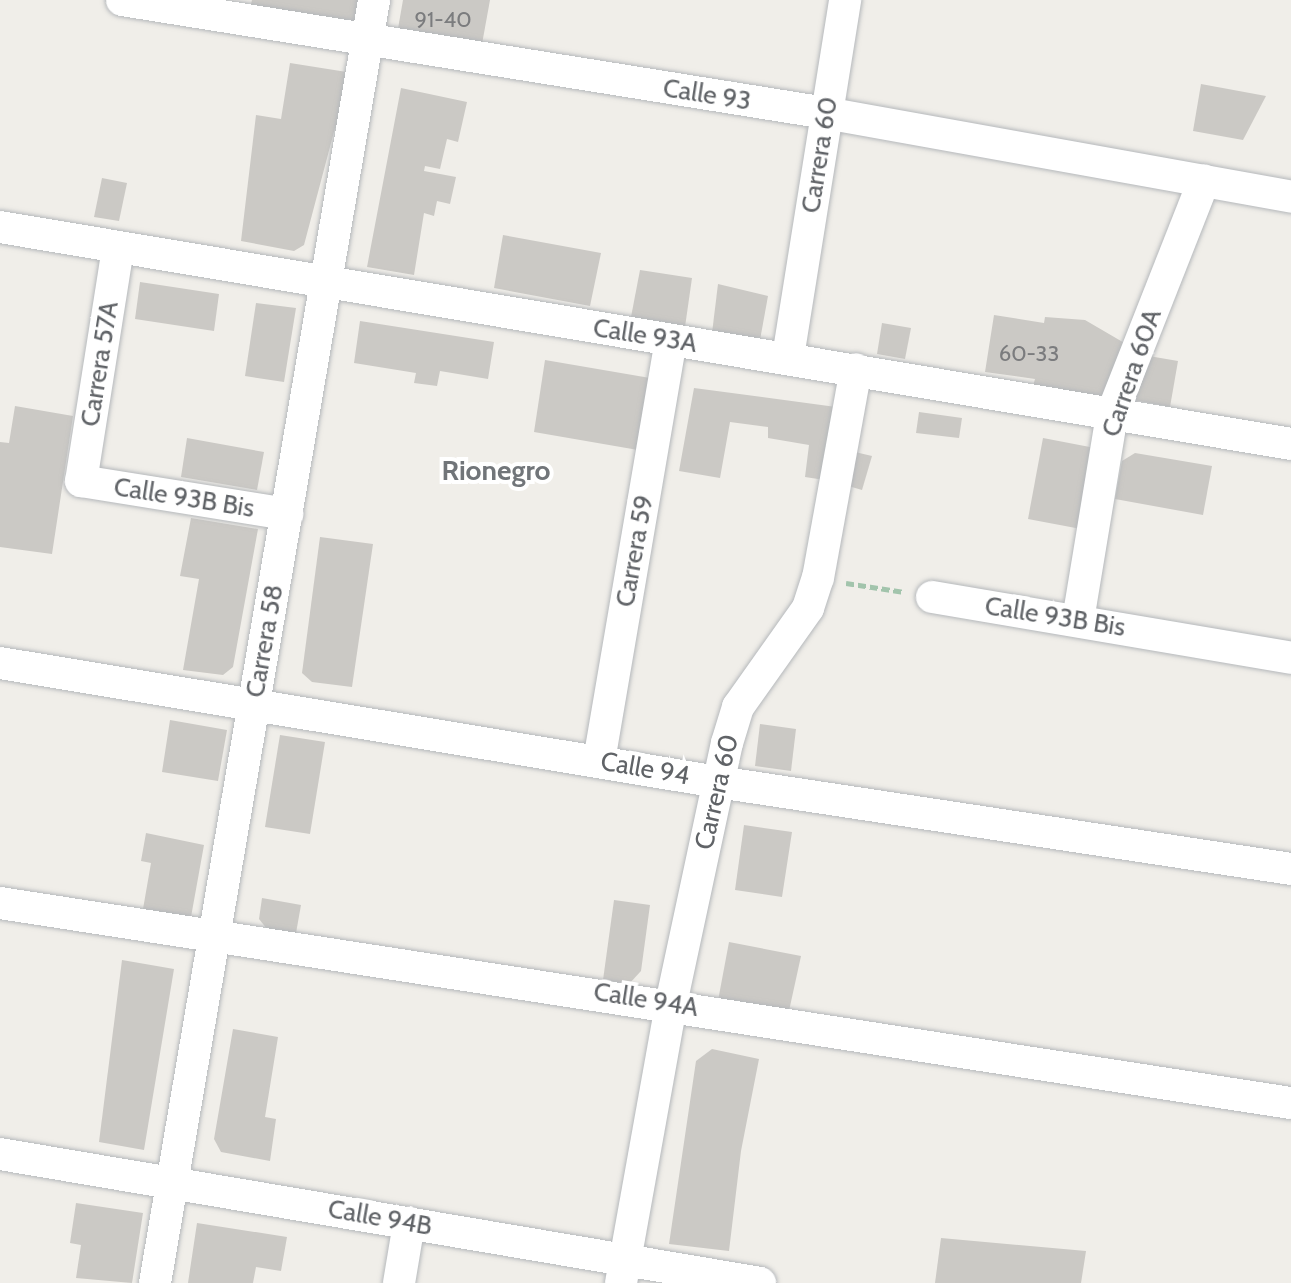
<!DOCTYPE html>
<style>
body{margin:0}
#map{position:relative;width:1291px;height:1283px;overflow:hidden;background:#f0eee9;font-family:Cabin,sans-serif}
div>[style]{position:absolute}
.building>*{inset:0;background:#cbc9c5}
.path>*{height:5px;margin-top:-2.5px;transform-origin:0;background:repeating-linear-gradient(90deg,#a2c4ac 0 8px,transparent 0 12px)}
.roads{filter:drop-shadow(0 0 2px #b5b8bb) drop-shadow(0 0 2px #b5b8bb)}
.minor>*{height:32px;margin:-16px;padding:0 16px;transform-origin:16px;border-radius:16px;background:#fff}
span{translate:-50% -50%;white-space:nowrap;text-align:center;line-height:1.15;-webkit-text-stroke:8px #fff;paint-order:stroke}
.number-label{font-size:22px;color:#7b7c7e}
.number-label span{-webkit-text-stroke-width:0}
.street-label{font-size:26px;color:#606367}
.neighbourhood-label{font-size:28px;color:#717579;font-weight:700}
</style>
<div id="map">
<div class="building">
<i style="clip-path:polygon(252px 0,359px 0,356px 28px,250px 9px)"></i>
<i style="clip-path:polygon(403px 0,490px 0,480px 55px,396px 40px)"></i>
<i style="clip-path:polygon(290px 63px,353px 73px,345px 128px,335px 128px,304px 245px,294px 251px,241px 241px,256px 115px,281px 119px)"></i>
<i style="clip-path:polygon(1201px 84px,1266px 96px,1243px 140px,1193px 131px)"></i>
<i style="clip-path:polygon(401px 88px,467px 102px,458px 142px,447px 139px,440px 169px,425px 166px,424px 171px,456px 177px,450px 204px,437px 201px,434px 216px,424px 213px,414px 275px,367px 267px)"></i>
<i style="clip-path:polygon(102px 178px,127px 183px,119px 221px,94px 217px)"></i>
<i style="clip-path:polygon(503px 235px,601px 253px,590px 306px,494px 288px)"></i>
<i style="clip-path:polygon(640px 270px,692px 278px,685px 327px,631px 317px)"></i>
<i style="clip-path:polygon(140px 282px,219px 294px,214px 331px,135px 319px)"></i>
<i style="clip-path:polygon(718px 284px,768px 296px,760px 340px,712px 333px)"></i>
<i style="clip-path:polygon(256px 303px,296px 308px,284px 382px,245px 376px)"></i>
<i style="clip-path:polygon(994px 315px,1044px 323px,1045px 317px,1085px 320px,1133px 348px,1106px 403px,1033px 386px,1035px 379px,985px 372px)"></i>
<i style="clip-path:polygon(360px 321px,494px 342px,488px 379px,440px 371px,437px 386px,414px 383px,416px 373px,354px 363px)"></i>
<i style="clip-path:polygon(882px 323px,911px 328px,905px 359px,877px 354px)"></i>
<i style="clip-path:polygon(1143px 355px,1178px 361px,1170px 407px,1134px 400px)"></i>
<i style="clip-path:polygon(545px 360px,650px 378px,638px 450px,534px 432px)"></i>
<i style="clip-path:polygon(694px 388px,836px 407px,831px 481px,805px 477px,809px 445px,768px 438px,768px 427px,730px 422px,720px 478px,679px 471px)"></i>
<i style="clip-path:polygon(15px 406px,73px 416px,52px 554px,0 547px,0 442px,9px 443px)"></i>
<i style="clip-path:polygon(919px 412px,962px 418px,959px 438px,916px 433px)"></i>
<i style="clip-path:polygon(187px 438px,264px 452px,257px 490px,181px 477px)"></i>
<i style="clip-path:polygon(1043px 438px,1095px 448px,1081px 529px,1028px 519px)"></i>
<i style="clip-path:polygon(855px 452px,872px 456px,862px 490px,845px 485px)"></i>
<i style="clip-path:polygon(1135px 453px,1212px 466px,1203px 515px,1115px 499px,1122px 461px)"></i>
<i style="clip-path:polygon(191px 518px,258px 529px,233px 667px,223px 675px,183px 670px,199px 579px,180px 576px)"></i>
<i style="clip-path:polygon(320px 537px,373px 544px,352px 687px,312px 682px,302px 673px)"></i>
<i style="clip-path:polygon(170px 720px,227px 730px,218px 781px,162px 772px)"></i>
<i style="clip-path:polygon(760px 724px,796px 729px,791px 771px,755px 766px)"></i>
<i style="clip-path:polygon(280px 735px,325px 742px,310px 834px,265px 827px)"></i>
<i style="clip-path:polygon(744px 825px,792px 832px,782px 897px,735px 890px)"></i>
<i style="clip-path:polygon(146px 833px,204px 845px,191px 917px,143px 909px,151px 863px,141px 861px)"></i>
<i style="clip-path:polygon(262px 898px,301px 905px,296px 933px,267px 929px,259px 919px)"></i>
<i style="clip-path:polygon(614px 900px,650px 905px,641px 971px,629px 984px,603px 980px)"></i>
<i style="clip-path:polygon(729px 942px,801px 956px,787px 1020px,717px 1006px)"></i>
<i style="clip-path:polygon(122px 960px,174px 969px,144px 1150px,99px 1142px)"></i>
<i style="clip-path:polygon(233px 1029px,278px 1037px,265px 1117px,276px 1119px,270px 1161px,221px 1152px,214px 1139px)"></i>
<i style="clip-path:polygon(712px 1049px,759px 1059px,741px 1151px,729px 1251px,669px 1244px,696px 1061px)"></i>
<i style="clip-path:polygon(76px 1203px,143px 1213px,132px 1283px,76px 1278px,81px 1245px,70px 1243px)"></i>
<i style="clip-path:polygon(197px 1223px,287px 1237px,281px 1271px,256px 1267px,253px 1283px,188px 1283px)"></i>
<i style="clip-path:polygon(941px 1238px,1086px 1251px,1081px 1283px,935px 1283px)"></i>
</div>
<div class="path">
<i style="left:846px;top:583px;width:59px;rotate:8.8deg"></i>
</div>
<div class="roads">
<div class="minor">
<i style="left:122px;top:0;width:713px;rotate:9.12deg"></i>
<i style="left:826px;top:113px;width:473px;rotate:10.2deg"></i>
<i style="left:0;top:227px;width:1309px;rotate:9.54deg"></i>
<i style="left:118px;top:248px;width:236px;rotate:99deg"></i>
<i style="left:81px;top:481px;width:209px;rotate:9.1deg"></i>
<i style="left:788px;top:357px;width:362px;rotate:-80.9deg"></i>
<i style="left:932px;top:597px;width:364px;rotate:9.6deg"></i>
<i style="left:1078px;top:620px;width:209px;rotate:-80.6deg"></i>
<i style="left:1112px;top:414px;width:251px;rotate:-68.5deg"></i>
<i style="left:0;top:663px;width:728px;rotate:9.41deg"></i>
<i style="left:718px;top:782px;width:580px;rotate:8.63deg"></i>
<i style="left:599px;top:761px;width:426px;rotate:-80.3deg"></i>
<i style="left:0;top:903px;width:1306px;rotate:8.81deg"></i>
<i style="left:0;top:1154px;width:771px;rotate:9.63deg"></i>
<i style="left:155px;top:1283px;width:1302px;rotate:-80.31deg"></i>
<i style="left:399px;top:1283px;width:61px;rotate:-80.5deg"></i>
<i style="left:621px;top:1283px;width:283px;rotate:-79.8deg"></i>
<i style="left:671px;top:1004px;width:267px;rotate:-77.9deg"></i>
<i style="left:727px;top:743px;width:38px;rotate:-73deg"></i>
<i style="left:738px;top:707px;width:121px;rotate:-54.7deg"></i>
<i style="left:808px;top:608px;width:32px;rotate:-72deg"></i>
<i style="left:818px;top:578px;width:212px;rotate:-79.7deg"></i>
</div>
</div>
<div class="number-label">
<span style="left:443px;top:20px">91-40</span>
<span style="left:1029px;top:354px">60-33</span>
</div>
<div class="street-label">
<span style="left:707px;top:95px;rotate:9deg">Calle 93</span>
<span style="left:820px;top:155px;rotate:-81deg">Carrera 60</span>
<span style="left:645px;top:336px;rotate:9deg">Calle 93A</span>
<span style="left:100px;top:364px;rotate:-81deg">Carrera 57A</span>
<span style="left:1132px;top:373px;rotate:-71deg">Carrera 60A</span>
<span style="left:184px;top:498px;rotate:9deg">Calle 93B Bis</span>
<span style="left:635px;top:551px;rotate:-80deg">Carrera 59</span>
<span style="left:1055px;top:617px;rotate:9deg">Calle 93B Bis</span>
<span style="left:265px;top:641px;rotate:-80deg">Carrera 58</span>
<span style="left:645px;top:769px;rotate:10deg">Calle 94</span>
<span style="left:717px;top:792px;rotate:-77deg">Carrera 60</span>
<span style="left:646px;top:1000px;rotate:9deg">Calle 94A</span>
<span style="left:380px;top:1218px;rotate:10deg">Calle 94B</span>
</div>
<div class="neighbourhood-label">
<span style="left:496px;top:470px">Rionegro</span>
</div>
</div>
